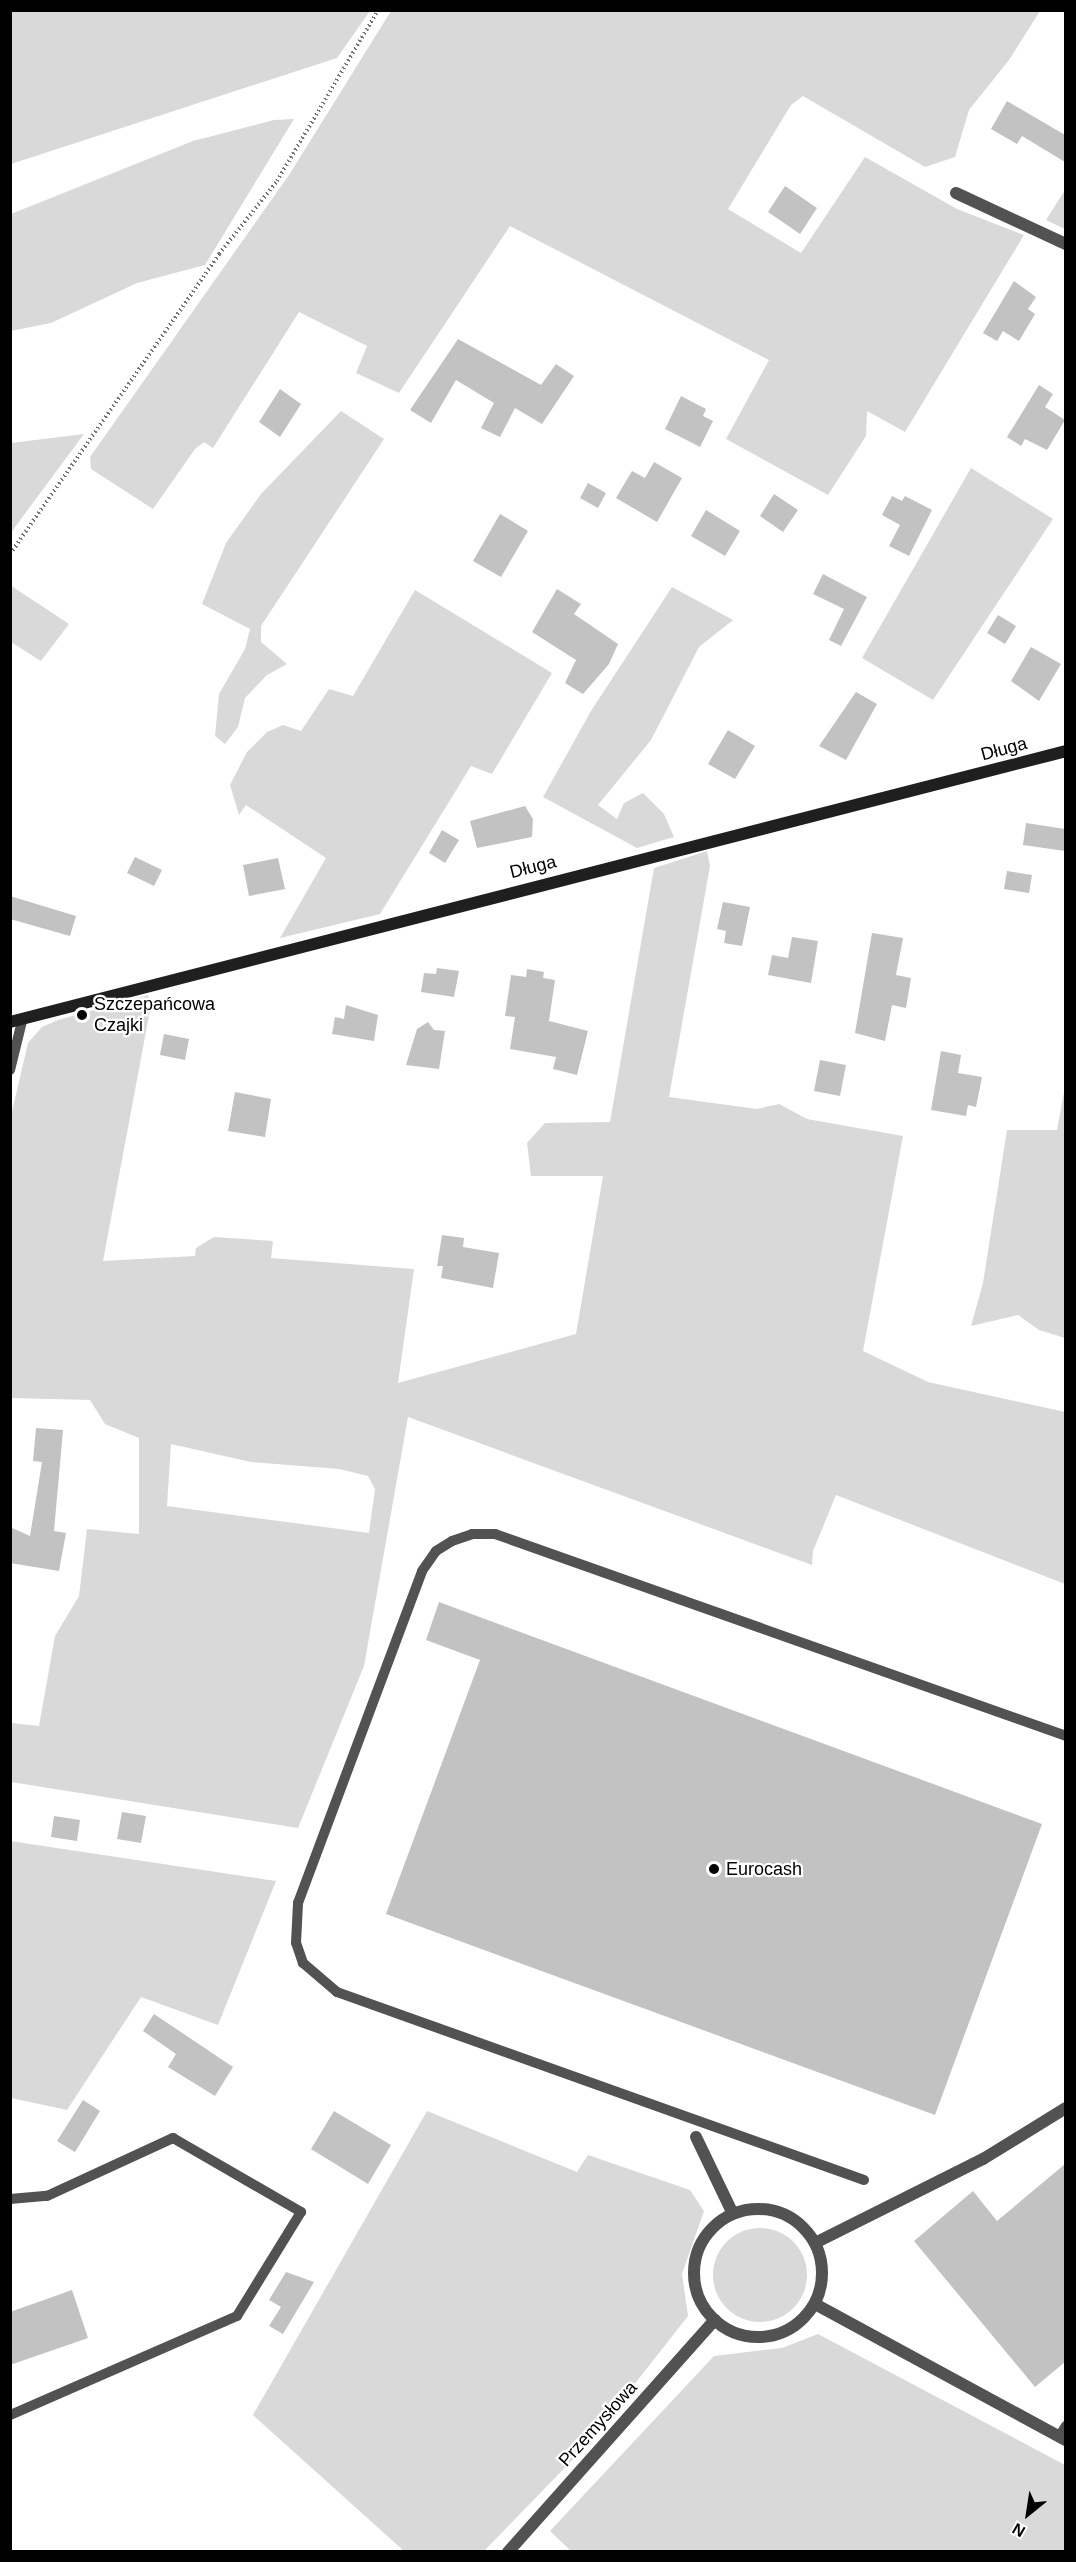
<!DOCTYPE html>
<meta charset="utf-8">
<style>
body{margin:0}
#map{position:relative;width:1076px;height:2562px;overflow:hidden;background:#fff;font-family:Arial,sans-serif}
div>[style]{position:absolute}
.green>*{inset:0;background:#d9d9d9}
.round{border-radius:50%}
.building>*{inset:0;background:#c2c2c2}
.path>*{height:4px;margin-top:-2px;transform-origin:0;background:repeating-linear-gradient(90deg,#747474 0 1.5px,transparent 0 4.5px)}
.lane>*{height:10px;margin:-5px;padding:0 5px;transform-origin:5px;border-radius:5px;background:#525252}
.street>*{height:12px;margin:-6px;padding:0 6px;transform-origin:6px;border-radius:6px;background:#525252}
.street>.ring{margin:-6px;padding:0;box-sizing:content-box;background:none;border:12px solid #525252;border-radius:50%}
.secondary>*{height:12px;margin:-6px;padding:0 6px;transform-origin:6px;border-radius:6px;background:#1f1f1f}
.dots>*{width:16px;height:16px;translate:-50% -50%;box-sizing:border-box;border:3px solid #fff;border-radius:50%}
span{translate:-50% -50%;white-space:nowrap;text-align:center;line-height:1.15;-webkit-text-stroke:4.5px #fff;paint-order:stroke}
.street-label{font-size:18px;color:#000}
.poi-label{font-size:18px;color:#000}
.left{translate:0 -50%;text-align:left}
.frame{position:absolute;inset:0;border:12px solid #000;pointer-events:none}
.north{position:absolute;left:998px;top:2484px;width:60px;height:60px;-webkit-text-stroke:4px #fff;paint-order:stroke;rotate:210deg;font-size:16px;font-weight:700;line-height:24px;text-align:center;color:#000}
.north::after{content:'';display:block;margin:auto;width:21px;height:27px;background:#000;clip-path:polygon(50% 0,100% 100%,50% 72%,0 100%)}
</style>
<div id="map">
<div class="green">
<i style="clip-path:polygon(10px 11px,11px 10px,370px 11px,337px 58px,11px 164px)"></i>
<i style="clip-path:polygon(391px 11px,1040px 11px,1009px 60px,969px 110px,955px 157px,925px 167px,803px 96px,791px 105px,728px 209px,801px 253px,865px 157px,957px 209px,1024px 235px,905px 432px,867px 411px,866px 436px,828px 495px,726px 439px,769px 360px,510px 226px,399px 393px,356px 373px,367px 346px,299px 312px,213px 448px,204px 442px,195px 449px,153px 509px,91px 469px,90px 457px,289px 175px)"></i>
<i style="clip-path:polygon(294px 119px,205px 265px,137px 283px,51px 323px,11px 331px,11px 214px,193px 141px,274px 120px)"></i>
<i style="clip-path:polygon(1065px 190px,1065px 229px,1046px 220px)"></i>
<i style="clip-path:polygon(341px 411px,384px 439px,261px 626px,261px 642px,287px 664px,267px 675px,245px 698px,238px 727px,225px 744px,215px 736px,219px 694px,245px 649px,250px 629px,202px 604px,226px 543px,261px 494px)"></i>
<i style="clip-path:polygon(84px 434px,18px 523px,11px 533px,11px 443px)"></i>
<i style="clip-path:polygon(971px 468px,1053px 519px,933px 700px,862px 658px)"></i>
<i style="clip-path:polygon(10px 585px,69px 624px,41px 661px,11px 642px)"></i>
<i style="clip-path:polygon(672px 587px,733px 620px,699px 647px,651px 740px,598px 805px,617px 819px,624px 803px,643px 793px,664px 814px,674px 837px,637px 848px,543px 797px,591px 711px)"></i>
<i style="clip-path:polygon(415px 590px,552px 673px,492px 774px,471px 766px,380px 914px,280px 938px,326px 858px,246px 805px,239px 815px,230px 785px,247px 752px,267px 732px,283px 725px,301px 731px,329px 689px,353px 696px)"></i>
<i style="clip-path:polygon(evenodd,707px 851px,710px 866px,669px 1097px,757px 1109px,779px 1104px,807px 1119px,903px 1136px,863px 1351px,928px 1382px,1065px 1412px,1065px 1584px,836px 1495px,813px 1551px,812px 1565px,408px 1417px,364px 1666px,298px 1828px,11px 1782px,11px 1723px,39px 1726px,55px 1636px,79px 1596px,87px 1529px,139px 1534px,139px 1438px,105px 1424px,90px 1400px,11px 1398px,10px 1120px,28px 1043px,42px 1027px,58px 1020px,148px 995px,151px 1005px,103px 1261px,195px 1256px,196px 1248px,214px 1237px,273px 1241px,271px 1258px,414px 1269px,398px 1383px,576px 1334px,603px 1176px,531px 1176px,527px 1143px,545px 1123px,610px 1122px,654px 868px,707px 851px,171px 1444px,251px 1462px,339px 1469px,368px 1476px,375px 1489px,369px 1533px,167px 1506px,171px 1444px)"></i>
<i style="clip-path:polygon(1065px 1087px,1065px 1338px,1039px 1330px,1018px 1315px,971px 1326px,983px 1283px,1007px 1130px,1057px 1130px)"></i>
<i style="clip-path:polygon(10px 1841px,276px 1881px,218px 2025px,141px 1997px,67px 2110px,11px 2098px)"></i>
<i style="clip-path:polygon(427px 2111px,577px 2172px,588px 2155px,690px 2190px,704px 2211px,682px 2274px,688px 2316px,586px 2446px,484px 2551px,404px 2551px,253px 2415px)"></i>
<i class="round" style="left:713px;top:2228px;width:94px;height:94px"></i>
<i style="clip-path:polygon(818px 2334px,1065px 2465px,1065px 2551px,572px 2552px,550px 2531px,714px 2356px,782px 2348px)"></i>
</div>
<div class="building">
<i style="clip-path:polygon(1007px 101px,1065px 135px,1065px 162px,1022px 136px,1017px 144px,991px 129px)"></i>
<i style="clip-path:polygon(785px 186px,817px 208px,800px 234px,768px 212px)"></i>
<i style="clip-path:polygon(1014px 281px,1036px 297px,1028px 309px,1035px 314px,1019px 341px,1003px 331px,997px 341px,983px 333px)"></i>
<i style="clip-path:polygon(458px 339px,541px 385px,556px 364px,574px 376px,542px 424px,515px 408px,500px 437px,481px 428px,494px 403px,456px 380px,431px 423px,410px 410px)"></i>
<i style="clip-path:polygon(1039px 385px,1053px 394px,1045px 407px,1065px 420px,1047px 450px,1025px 439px,1021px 446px,1007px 437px)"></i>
<i style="clip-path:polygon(280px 389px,301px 404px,280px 437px,259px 422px)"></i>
<i style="clip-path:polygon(681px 396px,706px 409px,703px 416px,713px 421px,700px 447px,665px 429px)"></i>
<i style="clip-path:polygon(654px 462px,682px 478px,657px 522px,616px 498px,632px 471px,645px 478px)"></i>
<i style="clip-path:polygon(588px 483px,606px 493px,598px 508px,580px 498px)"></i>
<i style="clip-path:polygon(774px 494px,798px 510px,783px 532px,760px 516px)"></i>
<i style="clip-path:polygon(892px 496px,902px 501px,905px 496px,932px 510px,909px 556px,889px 546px,900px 525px,882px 515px)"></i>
<i style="clip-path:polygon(706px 510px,740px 531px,725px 556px,691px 536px)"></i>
<i style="clip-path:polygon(500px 514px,528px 531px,501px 577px,473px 561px)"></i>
<i style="clip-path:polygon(823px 574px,867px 597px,841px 646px,829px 640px,844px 609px,813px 594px)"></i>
<i style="clip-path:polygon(557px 589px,581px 604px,574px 614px,618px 644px,609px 664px,583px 694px,565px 683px,576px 660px,532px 632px)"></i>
<i style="clip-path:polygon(998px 615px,1016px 626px,1005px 644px,987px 633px)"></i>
<i style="clip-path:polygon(1031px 647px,1061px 664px,1039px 701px,1011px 681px)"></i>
<i style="clip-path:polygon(856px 692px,877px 704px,846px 760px,819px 746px)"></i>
<i style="clip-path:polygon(728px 730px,755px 746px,735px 779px,708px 764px)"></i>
<i style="clip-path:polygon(525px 806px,533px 819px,532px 837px,477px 848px,470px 821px)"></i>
<i style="clip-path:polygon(1026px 823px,1065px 829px,1065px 851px,1023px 845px)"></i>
<i style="clip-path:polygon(442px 830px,459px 840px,445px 863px,429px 853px)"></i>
<i style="clip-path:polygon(135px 857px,162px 870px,154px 886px,127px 873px)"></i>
<i style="clip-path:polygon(278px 858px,285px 889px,249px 896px,243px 865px)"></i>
<i style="clip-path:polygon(1007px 871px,1032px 875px,1029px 893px,1004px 889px)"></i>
<i style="clip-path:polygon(10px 896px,76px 916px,70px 936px,10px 919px)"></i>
<i style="clip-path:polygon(723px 902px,750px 907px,742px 946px,724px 943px,726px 931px,717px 929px)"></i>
<i style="clip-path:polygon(872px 933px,903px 938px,896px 975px,911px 978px,906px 1008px,892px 1005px,885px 1041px,855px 1033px)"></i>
<i style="clip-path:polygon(792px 937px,818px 941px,811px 983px,768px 975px,772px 955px,788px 958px)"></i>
<i style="clip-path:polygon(437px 968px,459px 971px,454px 997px,421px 992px,424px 973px,436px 974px)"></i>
<i style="clip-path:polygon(527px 969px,544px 972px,543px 978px,555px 980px,549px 1021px,588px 1031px,577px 1075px,553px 1069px,556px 1057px,510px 1049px,515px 1017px,505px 1016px,511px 975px,526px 977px)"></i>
<i style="clip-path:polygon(346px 1005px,378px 1015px,374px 1041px,332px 1034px,335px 1017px,344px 1019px)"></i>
<i style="clip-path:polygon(428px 1022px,434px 1030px,445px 1031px,439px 1069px,406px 1065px,417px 1029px)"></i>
<i style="clip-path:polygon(164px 1034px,189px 1039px,185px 1060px,160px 1055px)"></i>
<i style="clip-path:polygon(941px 1051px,961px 1055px,958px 1073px,982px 1077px,976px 1107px,968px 1105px,966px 1116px,931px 1110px)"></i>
<i style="clip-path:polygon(820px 1060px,846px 1065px,840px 1096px,814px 1091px)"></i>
<i style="clip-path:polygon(235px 1092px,271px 1099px,265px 1137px,228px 1131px)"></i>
<i style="clip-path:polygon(442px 1235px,464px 1238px,463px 1247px,499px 1253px,493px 1288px,441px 1278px,443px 1266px,437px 1266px)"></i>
<i style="clip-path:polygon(36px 1428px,63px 1430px,54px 1531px,66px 1533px,59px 1571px,10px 1563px,10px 1527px,30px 1536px,42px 1462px,33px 1461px)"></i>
<i style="clip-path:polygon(439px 1602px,1042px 1824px,935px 2115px,386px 1914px,480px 1660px,426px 1640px)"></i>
<i style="clip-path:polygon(122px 1812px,146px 1816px,141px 1843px,117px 1839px)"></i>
<i style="clip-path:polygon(54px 1816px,80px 1820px,77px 1841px,51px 1837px)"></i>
<i style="clip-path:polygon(154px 2014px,233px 2067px,215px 2096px,168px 2067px,176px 2054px,143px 2031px)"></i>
<i style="clip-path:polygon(83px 2100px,100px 2111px,75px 2152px,57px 2141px)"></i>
<i style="clip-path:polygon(334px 2111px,391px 2145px,368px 2184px,311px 2149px)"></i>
<i style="clip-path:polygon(1065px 2164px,1065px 2362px,1035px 2387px,914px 2241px,973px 2191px,997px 2221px)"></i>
<i style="clip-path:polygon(286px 2272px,314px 2282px,283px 2334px,269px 2326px,281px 2307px,269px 2300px)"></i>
<i style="clip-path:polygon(72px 2290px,88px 2338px,10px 2365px,10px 2312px)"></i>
</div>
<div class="path">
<i style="left:10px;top:554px;width:366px;rotate:-55.1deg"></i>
<i style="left:219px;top:254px;width:93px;rotate:-51.5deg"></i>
<i style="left:277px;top:181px;width:199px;rotate:-59.4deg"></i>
</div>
<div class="lane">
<i style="left:10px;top:1070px;width:50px;rotate:-76.2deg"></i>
<i style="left:864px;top:2180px;width:560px;rotate:-160.37deg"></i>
<i style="left:337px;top:1992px;width:45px;rotate:-139.5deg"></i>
<i style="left:303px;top:1963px;width:21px;rotate:-109deg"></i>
<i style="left:296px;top:1943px;width:40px;rotate:-87.1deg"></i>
<i style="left:298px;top:1903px;width:354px;rotate:-69.5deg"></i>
<i style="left:422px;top:1571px;width:24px;rotate:-55deg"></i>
<i style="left:436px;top:1551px;width:19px;rotate:-32deg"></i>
<i style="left:452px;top:1541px;width:21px;rotate:-19deg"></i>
<i style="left:472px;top:1534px;width:23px"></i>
<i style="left:495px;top:1534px;width:606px;rotate:19.48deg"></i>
<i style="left:10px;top:2199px;width:37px;rotate:-5deg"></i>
<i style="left:47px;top:2196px;width:139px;rotate:-24.7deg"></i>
<i style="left:173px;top:2138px;width:148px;rotate:30deg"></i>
<i style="left:301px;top:2212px;width:122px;rotate:121.6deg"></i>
<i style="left:237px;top:2316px;width:248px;rotate:156.4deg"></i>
<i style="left:1059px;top:2437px;width:13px;rotate:-58deg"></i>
</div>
<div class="street">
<i style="left:956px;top:193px;width:121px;rotate:24.9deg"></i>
<i style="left:696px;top:2137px;width:85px;rotate:64.3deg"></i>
<i class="ring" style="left:694px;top:2209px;width:116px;height:116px"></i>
<i style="left:815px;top:2243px;width:188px;rotate:-26.6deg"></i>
<i style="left:983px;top:2159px;width:97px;rotate:-31.6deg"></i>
<i style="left:815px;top:2304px;width:285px;rotate:28.5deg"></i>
<i style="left:508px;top:2552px;width:311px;rotate:-48.3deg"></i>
</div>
<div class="secondary">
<i style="left:10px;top:1022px;width:1090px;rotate:-14.39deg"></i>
</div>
<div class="dots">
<i style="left:82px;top:1015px;background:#000"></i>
<i style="left:714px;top:1869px;background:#000"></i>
</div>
<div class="street-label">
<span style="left:1004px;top:749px;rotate:-15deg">Długa</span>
<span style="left:533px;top:867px;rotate:-14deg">Długa</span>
<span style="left:598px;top:2424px;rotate:-48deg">Przemysłowa</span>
</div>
<div class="poi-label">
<span class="left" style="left:94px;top:1015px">Szczepańcowa<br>Czajki</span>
<span class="left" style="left:726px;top:1869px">Eurocash</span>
</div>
<div class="frame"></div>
<div class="north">N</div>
</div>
